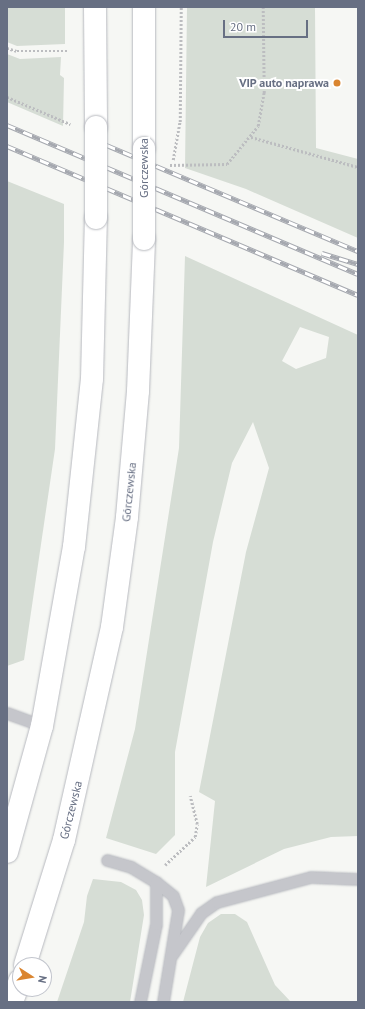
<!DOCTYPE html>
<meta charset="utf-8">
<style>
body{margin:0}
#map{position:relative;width:365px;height:1009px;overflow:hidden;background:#f6f7f4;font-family:"PT Sans",sans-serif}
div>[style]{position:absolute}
.green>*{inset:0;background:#d6ddd5}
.path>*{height:2.5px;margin-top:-1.25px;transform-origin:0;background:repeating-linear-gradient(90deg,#bcbdc0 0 2px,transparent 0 4px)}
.roads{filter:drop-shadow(0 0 1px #b7b9bf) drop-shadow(0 0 1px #b7b9bf)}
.service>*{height:11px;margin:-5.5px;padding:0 5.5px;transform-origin:5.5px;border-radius:5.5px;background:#c5c6cb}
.secondary>*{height:22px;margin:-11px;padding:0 11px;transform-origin:11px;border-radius:11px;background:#fff}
.rail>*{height:4.5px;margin-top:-2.25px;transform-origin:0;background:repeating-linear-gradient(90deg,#fff 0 9px,#a5a8af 0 18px);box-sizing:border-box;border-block:1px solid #a5a8af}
.bridges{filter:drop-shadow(0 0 1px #b7b9bf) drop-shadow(0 0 1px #b7b9bf)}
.secondary-bridge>*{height:22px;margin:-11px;padding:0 11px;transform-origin:11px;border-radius:11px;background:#fff}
.dots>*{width:11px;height:11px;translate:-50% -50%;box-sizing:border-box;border:2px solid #fff;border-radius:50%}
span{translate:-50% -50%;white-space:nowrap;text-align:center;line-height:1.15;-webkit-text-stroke:4px #fff;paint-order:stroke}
.poi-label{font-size:12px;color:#676f83;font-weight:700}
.right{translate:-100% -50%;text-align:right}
.street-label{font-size:12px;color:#676f83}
.frame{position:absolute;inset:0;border:8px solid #676f83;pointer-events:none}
.north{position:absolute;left:12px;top:957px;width:40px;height:40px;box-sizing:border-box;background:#fff;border:1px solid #c2c5cd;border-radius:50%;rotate:102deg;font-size:11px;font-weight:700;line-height:16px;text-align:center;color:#676f83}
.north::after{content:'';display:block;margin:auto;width:14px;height:18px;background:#da8530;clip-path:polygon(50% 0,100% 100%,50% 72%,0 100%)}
.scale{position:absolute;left:223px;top:20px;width:85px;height:18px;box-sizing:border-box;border:2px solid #676f83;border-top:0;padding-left:5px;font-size:12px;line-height:14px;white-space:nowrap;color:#676f83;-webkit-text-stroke:3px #fff;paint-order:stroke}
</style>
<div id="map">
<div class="green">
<i style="clip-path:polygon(7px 7px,65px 7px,65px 44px,17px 46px,7px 42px)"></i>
<i style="clip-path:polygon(187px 7px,315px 7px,316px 148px,358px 159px,358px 238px,246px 189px,185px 168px)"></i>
<i style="clip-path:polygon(7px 54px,20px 59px,61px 57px,60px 75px,64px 78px,63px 126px,7px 102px)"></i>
<i style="clip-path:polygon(7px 181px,64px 204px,64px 242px,55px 449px,24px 660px,7px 666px)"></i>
<i style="clip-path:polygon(evenodd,185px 256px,358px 335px,358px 836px,331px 837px,284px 849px,206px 887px,215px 801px,199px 792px,246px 552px,269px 468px,253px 422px,232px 463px,213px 542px,175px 752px,175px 835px,156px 854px,106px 838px,135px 729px,179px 448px,185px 256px,300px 327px,329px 337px,326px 358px,296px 369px,282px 361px,300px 327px)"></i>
<i style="clip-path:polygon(93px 879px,121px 882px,136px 890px,142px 900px,144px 915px,130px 1002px,57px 1002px,84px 922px,87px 896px)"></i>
<i style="clip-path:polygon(221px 914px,235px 914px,247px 922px,275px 985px,291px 1002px,183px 1002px,200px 937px,208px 923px)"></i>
</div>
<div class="path">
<i style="left:7px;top:48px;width:10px;rotate:17deg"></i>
<i style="left:17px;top:51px;width:52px"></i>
<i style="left:7px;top:97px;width:69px;rotate:23.2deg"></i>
<i style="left:251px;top:137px;width:111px;rotate:15.7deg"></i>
<i style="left:173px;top:160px;width:39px;rotate:-80deg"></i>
<i style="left:180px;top:122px;width:115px;rotate:-89.5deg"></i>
<i style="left:170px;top:165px;width:57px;rotate:-1deg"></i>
<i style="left:227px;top:164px;width:49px;rotate:-50.8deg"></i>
<i style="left:258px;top:126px;width:34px;rotate:-80deg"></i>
<i style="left:264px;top:93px;width:86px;rotate:-90.7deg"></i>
<i style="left:165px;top:865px;width:41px;rotate:-43deg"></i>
<i style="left:195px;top:837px;width:13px;rotate:-81deg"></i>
<i style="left:197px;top:824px;width:29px;rotate:-104deg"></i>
</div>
<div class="roads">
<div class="service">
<i style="left:7px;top:713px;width:37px;rotate:20deg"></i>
<i style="left:107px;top:860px;width:25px;rotate:16deg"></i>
<i style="left:131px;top:867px;width:29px;rotate:31deg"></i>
<i style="left:156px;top:882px;width:22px;rotate:39deg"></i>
<i style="left:173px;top:896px;width:15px;rotate:70deg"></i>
<i style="left:178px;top:910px;width:93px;rotate:99.3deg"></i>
<i style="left:172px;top:955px;width:51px;rotate:-55.4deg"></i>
<i style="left:201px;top:913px;width:19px;rotate:-35deg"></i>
<i style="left:217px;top:902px;width:97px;rotate:-14.9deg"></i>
<i style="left:311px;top:877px;width:47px;rotate:2.4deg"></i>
<i style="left:140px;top:1002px;width:80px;rotate:-78.4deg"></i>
<i style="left:156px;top:924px;width:42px;rotate:-90deg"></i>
</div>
<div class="secondary">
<i style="left:95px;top:7px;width:120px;rotate:89.5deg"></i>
<i style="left:144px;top:148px;width:141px;rotate:-90deg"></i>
<i style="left:7px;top:852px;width:131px;rotate:-74.5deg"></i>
<i style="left:42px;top:726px;width:182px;rotate:-79.9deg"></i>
<i style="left:74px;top:547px;width:169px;rotate:-83.9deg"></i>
<i style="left:92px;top:379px;width:161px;rotate:-88.6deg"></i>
<i style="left:25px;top:965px;width:131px;rotate:-72.7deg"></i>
<i style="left:64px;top:840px;width:218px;rotate:-77.3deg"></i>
<i style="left:112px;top:627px;width:111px;rotate:-82.2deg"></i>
<i style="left:127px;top:517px;width:126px;rotate:-85deg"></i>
<i style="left:138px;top:391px;width:152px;rotate:-87.7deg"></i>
<i style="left:12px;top:1002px;width:23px;rotate:-70deg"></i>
</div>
</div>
<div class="rail">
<i style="left:7px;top:125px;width:381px;rotate:23deg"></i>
<i style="left:90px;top:138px;width:291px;rotate:22.9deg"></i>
<i style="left:7px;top:146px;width:381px;rotate:23deg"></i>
<i style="left:322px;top:253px;width:38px;rotate:17deg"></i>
</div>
<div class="bridges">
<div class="secondary-bridge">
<i style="left:96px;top:127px;width:91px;rotate:90deg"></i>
<i style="left:144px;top:239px;width:91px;rotate:-90deg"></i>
</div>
</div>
<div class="dots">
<i style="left:337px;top:83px;background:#da8530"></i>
</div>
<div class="poi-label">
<span class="right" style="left:329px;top:83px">VIP auto naprawa</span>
</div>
<div class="street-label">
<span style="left:144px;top:168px;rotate:-90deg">Górczewska</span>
<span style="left:129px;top:492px;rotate:-84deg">Górczewska</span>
<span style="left:71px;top:810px;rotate:-76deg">Górczewska</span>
</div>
<div class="frame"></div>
<div class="north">N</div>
<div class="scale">20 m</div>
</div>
